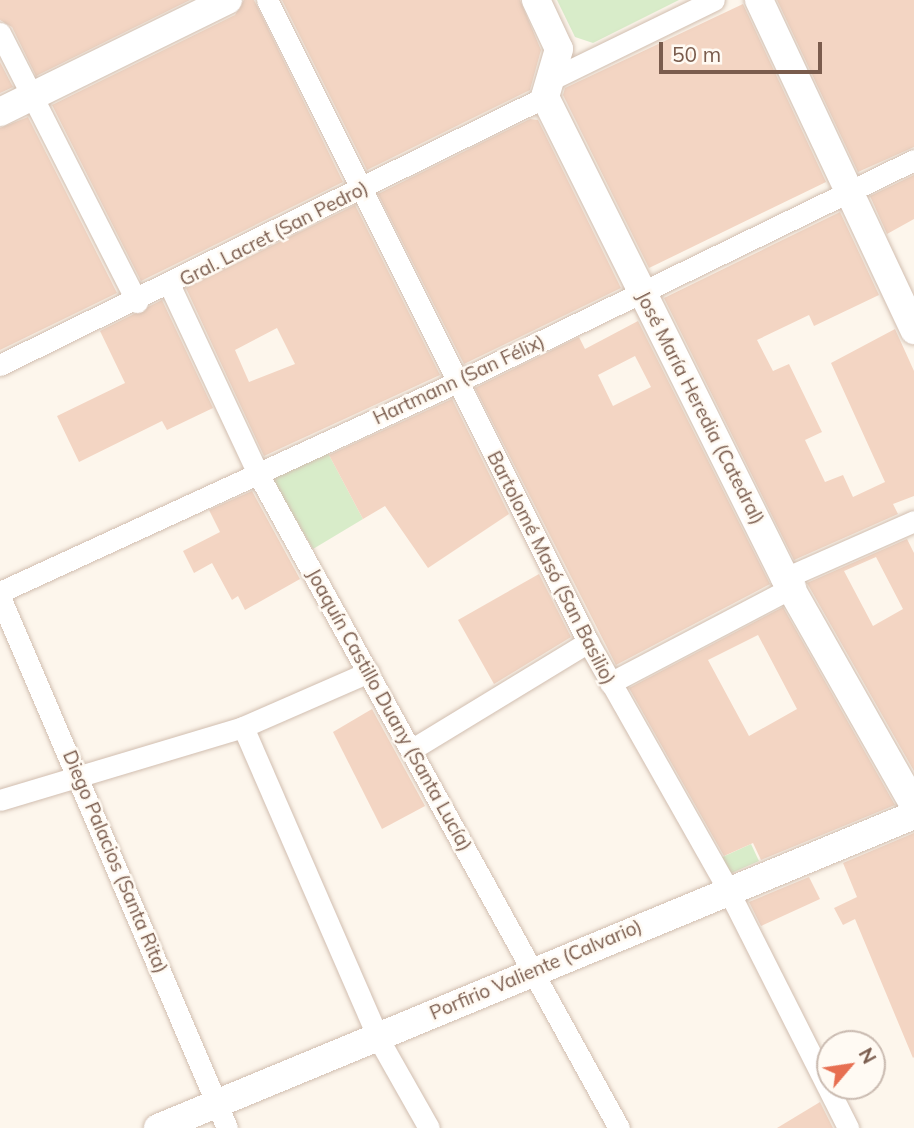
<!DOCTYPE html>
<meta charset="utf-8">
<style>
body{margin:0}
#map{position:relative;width:914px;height:1128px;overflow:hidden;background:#fdf6ec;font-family:Mulish,sans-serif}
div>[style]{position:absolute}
.green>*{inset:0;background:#d8ecc9}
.building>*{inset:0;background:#f3d5c3}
.roads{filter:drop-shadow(0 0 2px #d1beb0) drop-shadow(0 0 2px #d1beb0)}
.street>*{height:21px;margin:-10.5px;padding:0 10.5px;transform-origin:10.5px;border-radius:10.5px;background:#fff}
.secondary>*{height:28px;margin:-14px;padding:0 14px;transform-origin:14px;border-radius:14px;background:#fff}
span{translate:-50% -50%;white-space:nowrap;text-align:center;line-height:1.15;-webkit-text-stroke:5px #fffaf3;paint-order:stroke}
.street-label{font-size:19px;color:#7a5c4d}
.north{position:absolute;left:816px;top:1030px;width:70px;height:70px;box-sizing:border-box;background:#fffaf3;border:2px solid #cabbb1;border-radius:50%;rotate:61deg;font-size:19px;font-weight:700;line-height:28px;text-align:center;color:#7a5c4d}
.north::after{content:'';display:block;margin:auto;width:24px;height:32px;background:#e76f51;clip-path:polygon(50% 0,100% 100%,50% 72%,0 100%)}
.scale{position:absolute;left:659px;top:42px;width:163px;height:32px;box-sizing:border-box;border:4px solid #7a5c4d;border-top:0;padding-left:9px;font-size:21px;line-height:24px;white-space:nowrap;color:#7a5c4d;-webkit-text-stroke:5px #fffaf3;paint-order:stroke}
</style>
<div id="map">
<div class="green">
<i style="clip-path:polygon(557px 0,679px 0,593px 43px,575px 37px)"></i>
<i style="clip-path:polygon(328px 453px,363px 519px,313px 549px,272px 479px)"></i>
<i style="clip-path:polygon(751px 844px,759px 861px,727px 875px,718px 859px)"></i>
</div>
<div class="building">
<i style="clip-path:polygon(0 0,190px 0,36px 76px,12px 27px,0 20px)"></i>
<i style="clip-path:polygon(244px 0,254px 0,343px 182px,141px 281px,52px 105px,235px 15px)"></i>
<i style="clip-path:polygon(282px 0,520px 0,541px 50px,530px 90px,367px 170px)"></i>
<i style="clip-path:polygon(777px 0,914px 0,914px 147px,858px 172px)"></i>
<i style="clip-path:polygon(743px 4px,826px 182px,649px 268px,563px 95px,565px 88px)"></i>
<i style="clip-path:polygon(0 62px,13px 87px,0 93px)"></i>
<i style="clip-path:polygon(28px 117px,117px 293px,0 350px,0 128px)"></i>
<i style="clip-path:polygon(530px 119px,538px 120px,621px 288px,464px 364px,378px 194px)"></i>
<i style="clip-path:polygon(914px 175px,914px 219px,887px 234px,870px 196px)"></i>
<i style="clip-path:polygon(evenodd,355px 205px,440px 375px,264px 456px,186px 288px,355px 205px,277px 328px,295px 364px,249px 382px,235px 350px,277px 328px)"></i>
<i style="clip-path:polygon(840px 212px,879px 295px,814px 326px,809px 315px,757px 340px,773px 371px,789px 364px,822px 432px,805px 440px,825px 482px,843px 475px,853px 497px,885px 482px,831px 363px,895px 329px,914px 371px,914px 496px,893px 504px,898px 514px,794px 560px,664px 298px)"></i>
<i style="clip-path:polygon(162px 300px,213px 408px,167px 430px,162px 421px,79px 462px,57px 416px,125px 383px,100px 331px)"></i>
<i style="clip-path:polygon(evenodd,638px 321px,770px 584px,616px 665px,475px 388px,579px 337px,585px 349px,638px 321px,635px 356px,651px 387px,613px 406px,598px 375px,635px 356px)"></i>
<i style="clip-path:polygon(452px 399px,509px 514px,428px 568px,385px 506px,363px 519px,329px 455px)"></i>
<i style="clip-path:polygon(252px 491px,300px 579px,245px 610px,238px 596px,232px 600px,212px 563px,194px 573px,183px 551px,220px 532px,209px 510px)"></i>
<i style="clip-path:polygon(evenodd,907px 539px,914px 553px,914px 771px,807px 583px,907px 539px,876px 557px,903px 609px,873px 626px,844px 571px,876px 557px)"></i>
<i style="clip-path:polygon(539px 574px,571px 637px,494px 684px,458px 620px)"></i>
<i style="clip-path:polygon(evenodd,783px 607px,895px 805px,761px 860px,753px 843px,724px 856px,629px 688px,783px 607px,758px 635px,797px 709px,749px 736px,708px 660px,758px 635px)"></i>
<i style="clip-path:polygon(372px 709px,425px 806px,382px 829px,333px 732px)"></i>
<i style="clip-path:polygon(914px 833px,914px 1057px,913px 1058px,855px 919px,843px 925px,834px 908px,857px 897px,843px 863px)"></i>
<i style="clip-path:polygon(809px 877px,820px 899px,761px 926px,749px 902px)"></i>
<i style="clip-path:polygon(820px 1102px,833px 1128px,777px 1128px)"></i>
</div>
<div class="roads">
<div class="street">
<i style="left:267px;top:0;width:718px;rotate:63.43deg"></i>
<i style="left:588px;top:642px;width:283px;rotate:60.5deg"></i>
<i style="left:727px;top:888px;width:269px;rotate:63.2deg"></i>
<i style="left:0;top:33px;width:302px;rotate:63deg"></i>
<i style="left:552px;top:79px;width:180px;rotate:-26deg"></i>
<i style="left:170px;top:286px;width:205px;rotate:64.9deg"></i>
<i style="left:257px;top:472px;width:749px;rotate:61.11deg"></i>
<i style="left:0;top:365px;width:607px;rotate:-26.19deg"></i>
<i style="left:785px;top:578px;width:141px;rotate:-23.8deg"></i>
<i style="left:0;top:592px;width:501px;rotate:-24.67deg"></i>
<i style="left:455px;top:383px;width:510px;rotate:-25.91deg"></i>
<i style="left:0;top:597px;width:577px;rotate:66.85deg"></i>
<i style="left:610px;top:683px;width:209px;rotate:-27.7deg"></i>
<i style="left:243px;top:727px;width:339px;rotate:66.5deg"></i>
<i style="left:378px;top:1038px;width:103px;rotate:60.5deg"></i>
<i style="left:414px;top:748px;width:204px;rotate:-31.3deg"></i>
<i style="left:0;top:800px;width:254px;rotate:-16.7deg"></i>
<i style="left:243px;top:727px;width:137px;rotate:-23.6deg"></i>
</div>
<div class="secondary">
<i style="left:536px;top:0;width:54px;rotate:64.9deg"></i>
<i style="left:559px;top:49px;width:50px;rotate:106.3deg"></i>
<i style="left:545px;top:97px;width:538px;rotate:63.48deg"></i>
<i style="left:785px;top:578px;width:261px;rotate:60.4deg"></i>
<i style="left:759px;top:0;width:365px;rotate:64.8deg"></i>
<i style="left:0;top:112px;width:254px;rotate:-26.2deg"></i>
<i style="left:158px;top:1128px;width:818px;rotate:-22.49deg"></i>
</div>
</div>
<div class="street-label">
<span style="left:274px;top:234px;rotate:-27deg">Gral. Lacret (San Pedro)</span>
<span style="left:459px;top:380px;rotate:-25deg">Hartmann (San Félix)</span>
<span style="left:700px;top:408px;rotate:63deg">José María Heredia (Catedral)</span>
<span style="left:551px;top:568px;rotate:63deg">Bartolomé Masó (San Basilio)</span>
<span style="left:389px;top:710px;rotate:61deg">Joaquín Castillo Duany (Santa Lucía)</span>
<span style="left:115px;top:862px;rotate:67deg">Diego Palacios (Santa Rita)</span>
<span style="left:536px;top:970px;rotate:-23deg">Porfirio Valiente (Calvario)</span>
</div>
<div class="north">N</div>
<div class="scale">50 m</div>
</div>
